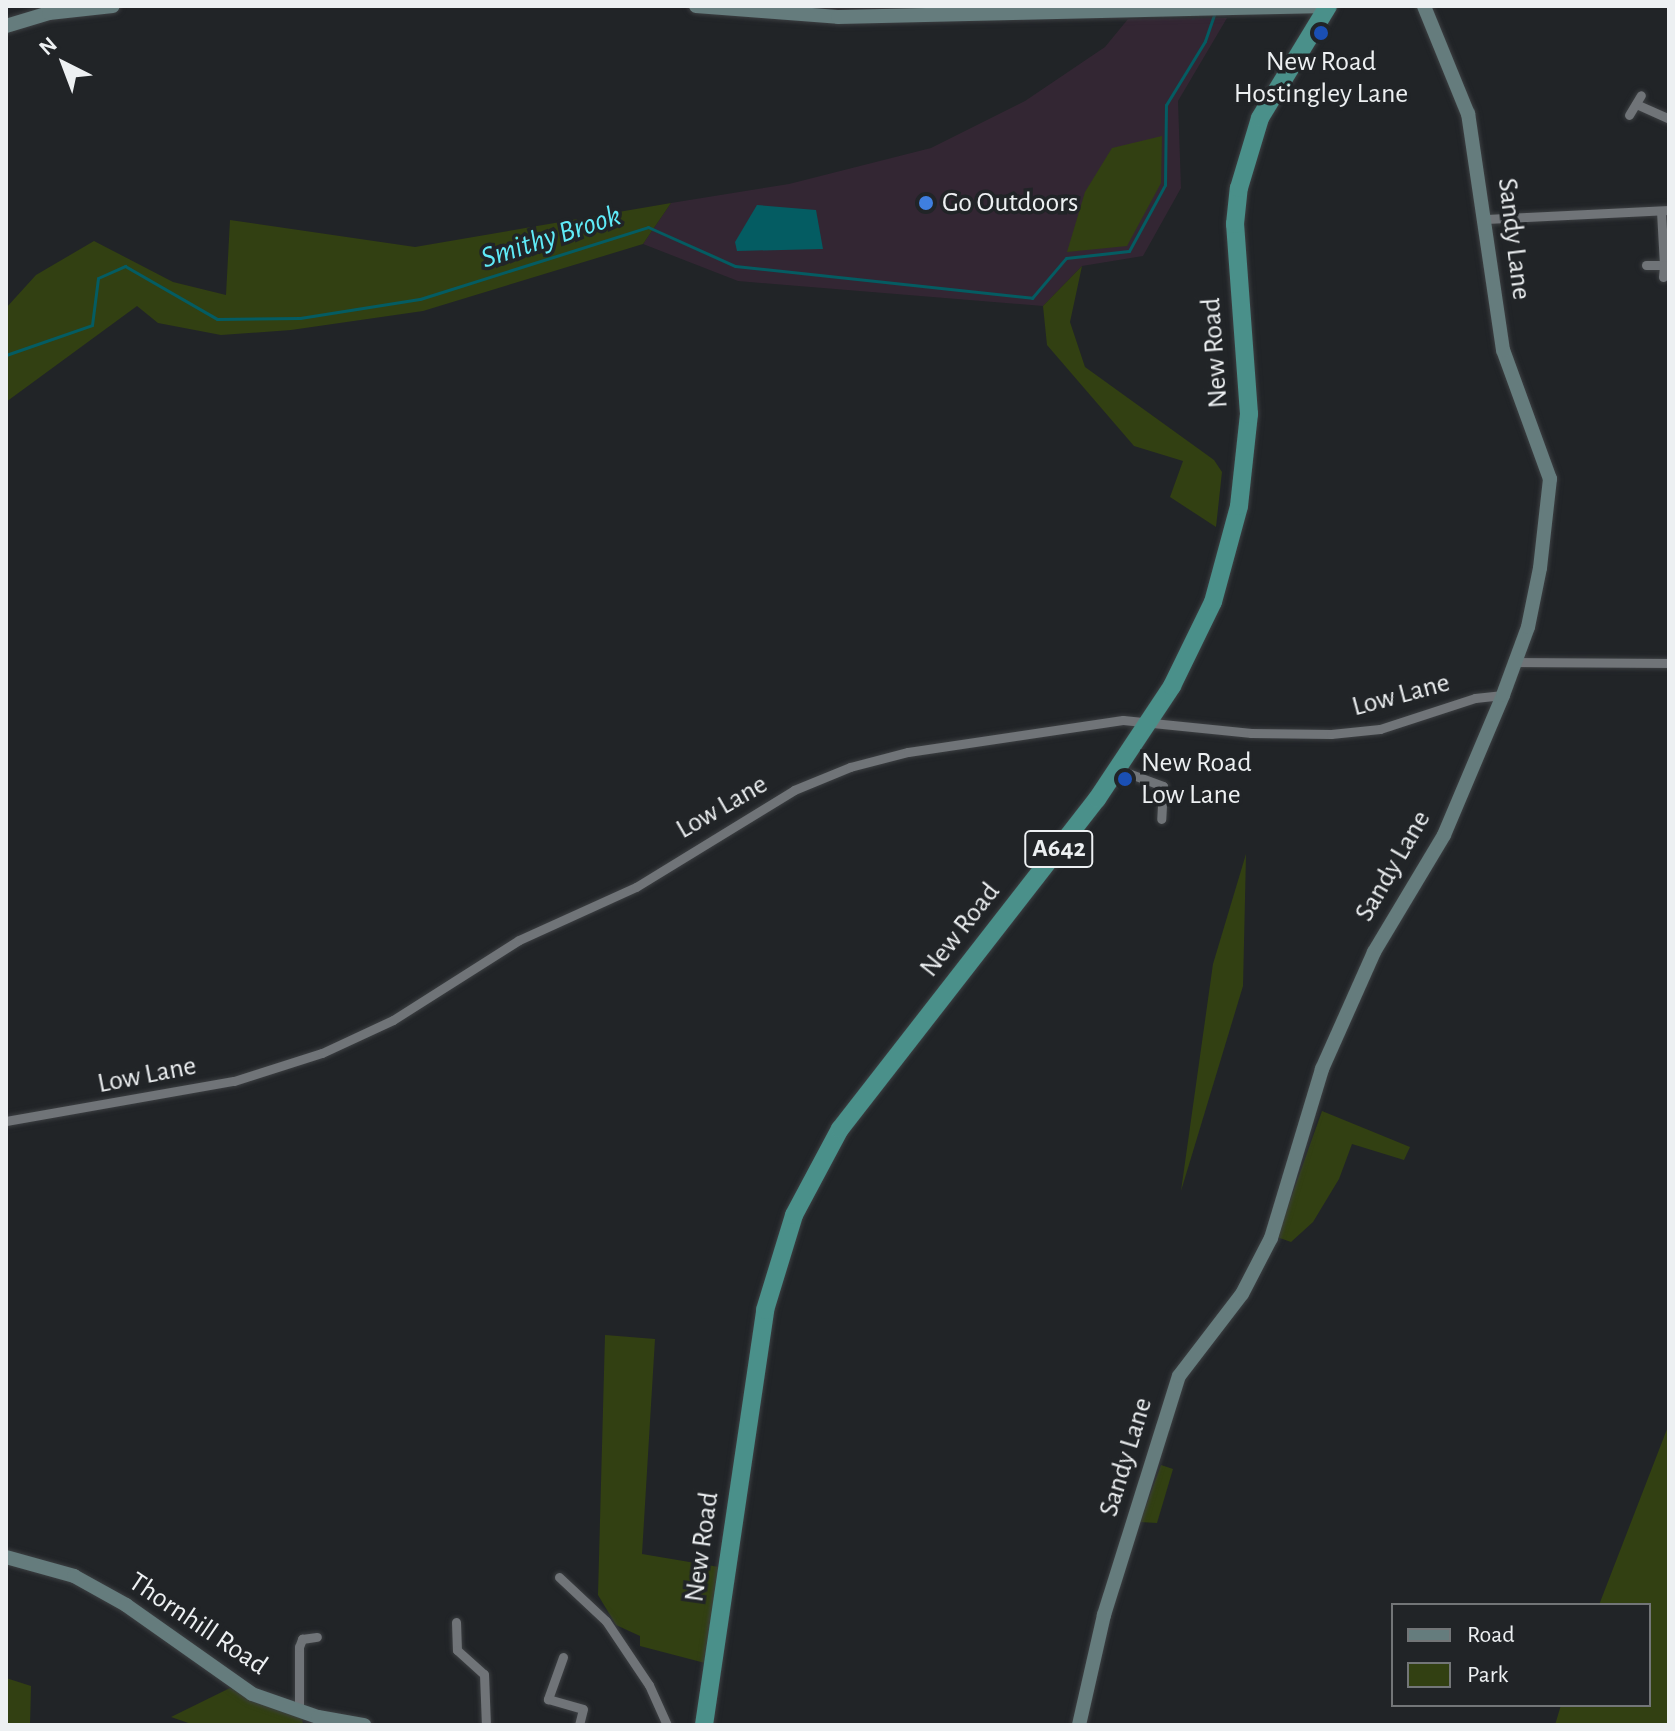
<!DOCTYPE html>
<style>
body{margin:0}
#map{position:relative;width:1675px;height:1731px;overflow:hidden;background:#212427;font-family:"Alegreya Sans",sans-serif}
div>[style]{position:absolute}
.commercial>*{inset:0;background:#332633}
.green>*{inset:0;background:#324012}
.water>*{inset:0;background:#045c62}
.stream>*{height:3px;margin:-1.5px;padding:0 1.5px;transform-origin:1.5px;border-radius:1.5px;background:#045c62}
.roads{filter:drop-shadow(0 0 2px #3c3f42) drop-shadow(0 0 2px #3c3f42)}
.street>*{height:9px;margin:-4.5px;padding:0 4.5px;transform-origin:4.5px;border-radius:4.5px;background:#707478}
.secondary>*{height:14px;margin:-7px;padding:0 7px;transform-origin:7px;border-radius:7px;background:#657c7d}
.highway>*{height:18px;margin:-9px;padding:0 9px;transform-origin:9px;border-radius:9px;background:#4a908a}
.dots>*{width:22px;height:22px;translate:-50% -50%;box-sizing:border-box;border:4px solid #212427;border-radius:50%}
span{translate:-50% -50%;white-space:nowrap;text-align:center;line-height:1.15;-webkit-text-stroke:7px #212427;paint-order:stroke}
.shield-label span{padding:2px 6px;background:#212427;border:2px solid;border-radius:6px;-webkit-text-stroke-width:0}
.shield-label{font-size:26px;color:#edf0f2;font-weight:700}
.poi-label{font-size:28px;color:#edf0f2}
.left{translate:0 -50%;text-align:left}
.street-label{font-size:28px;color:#edf0f2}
.water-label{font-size:30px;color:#5febf8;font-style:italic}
.frame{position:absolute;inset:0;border:8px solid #edf0f2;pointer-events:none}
.legend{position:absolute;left:1391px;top:1603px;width:260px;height:104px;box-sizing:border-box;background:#212427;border:2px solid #737678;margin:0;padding:10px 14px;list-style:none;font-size:24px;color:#edf0f2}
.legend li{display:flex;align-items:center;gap:16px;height:40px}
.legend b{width:40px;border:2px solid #737678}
.north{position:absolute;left:24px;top:24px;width:80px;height:80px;-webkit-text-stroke:6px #212427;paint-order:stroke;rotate:318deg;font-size:22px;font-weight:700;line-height:32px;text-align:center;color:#edf0f2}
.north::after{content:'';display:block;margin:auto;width:28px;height:36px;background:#edf0f2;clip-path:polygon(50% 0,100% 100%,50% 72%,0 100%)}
</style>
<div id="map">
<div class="commercial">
<i style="clip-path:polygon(1227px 18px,1178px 101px,1181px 188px,1143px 256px,1082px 266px,1043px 306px,738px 281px,643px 244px,671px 203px,789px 184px,931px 148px,1025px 101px,1105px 47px,1128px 19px)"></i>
</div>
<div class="green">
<i style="clip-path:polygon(1162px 136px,1161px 183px,1127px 246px,1067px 252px,1085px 192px,1112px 148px)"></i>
<i style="clip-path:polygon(671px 203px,643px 244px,423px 311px,291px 330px,221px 335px,158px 323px,137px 306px,6px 402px,6px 308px,36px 275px,94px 241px,173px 282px,226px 295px,230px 220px,415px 247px)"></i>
<i style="clip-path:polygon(1082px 266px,1070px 322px,1085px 367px,1214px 460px,1222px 472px,1216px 527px,1170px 497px,1183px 461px,1134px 446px,1047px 345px,1043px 306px)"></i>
<i style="clip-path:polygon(1246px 854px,1243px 986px,1181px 1191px,1213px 964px)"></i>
<i style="clip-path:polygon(1322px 1111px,1410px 1147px,1404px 1160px,1352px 1144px,1339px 1179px,1313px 1222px,1291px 1242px,1277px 1237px)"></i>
<i style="clip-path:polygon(605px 1335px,655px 1339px,642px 1554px,719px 1567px,705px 1663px,640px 1646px,640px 1636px,616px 1625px,598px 1595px)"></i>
<i style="clip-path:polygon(1669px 1424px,1669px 1725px,1555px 1725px,1561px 1705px,1649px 1705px,1649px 1605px,1599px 1605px)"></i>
<i style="clip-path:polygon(1161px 1465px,1173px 1469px,1157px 1523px,1140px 1522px)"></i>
<i style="clip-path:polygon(6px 1678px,31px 1686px,30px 1725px,6px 1725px)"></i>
<i style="clip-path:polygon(230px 1688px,302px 1717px,303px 1725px,194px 1725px,171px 1717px)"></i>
</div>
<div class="water">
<i style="clip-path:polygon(757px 205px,816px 210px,823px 249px,737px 251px,735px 242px)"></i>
</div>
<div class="stream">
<i style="left:6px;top:355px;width:91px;rotate:-19.2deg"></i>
<i style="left:92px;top:325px;width:47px;rotate:-82.7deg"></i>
<i style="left:98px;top:278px;width:30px;rotate:-24deg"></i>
<i style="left:125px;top:266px;width:106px;rotate:29.9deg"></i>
<i style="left:217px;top:319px;width:83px;rotate:-0.7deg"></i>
<i style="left:300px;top:318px;width:121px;rotate:-9deg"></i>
<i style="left:420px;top:299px;width:239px;rotate:-17.5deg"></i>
<i style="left:648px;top:227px;width:95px;rotate:24.1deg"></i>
<i style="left:735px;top:266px;width:299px;rotate:6.1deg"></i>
<i style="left:1032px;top:298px;width:52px;rotate:-49.6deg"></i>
<i style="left:1066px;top:258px;width:63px;rotate:-6.3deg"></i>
<i style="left:1129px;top:251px;width:75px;rotate:-61.4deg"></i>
<i style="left:1165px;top:185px;width:80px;rotate:-89.3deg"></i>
<i style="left:1166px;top:105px;width:75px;rotate:-58.6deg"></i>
<i style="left:1205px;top:41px;width:28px;rotate:-71deg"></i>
</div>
<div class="roads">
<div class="street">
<i style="left:1636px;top:104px;width:36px;rotate:24deg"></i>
<i style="left:1629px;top:115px;width:23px;rotate:-59deg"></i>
<i style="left:1486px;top:219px;width:183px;rotate:-2.8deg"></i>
<i style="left:1646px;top:265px;width:18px"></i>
<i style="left:1664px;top:265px;width:54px;rotate:-93.2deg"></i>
<i style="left:1663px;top:277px;width:12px;rotate:-85deg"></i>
<i style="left:1514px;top:662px;width:155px;rotate:0.4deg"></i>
<i style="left:1117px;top:769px;width:49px;rotate:20.3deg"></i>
<i style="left:1163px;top:786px;width:33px;rotate:93deg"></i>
<i style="left:6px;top:1121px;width:231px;rotate:-10deg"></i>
<i style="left:234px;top:1081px;width:92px;rotate:-17.7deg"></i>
<i style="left:322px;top:1053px;width:78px;rotate:-24.9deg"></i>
<i style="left:393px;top:1020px;width:149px;rotate:-32.4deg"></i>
<i style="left:519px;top:940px;width:128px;rotate:-24.4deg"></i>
<i style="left:636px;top:887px;width:185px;rotate:-31.5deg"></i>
<i style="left:794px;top:790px;width:61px;rotate:-22.3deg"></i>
<i style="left:850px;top:767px;width:60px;rotate:-14.5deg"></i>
<i style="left:908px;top:752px;width:217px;rotate:-8.5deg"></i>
<i style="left:1123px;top:720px;width:129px;rotate:5.8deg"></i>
<i style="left:1251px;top:733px;width:80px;rotate:0.7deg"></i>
<i style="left:1331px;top:734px;width:49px;rotate:-5.8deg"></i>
<i style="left:1380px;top:729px;width:100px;rotate:-18.1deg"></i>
<i style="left:1475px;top:698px;width:28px;rotate:-6deg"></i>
<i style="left:559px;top:1577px;width:64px;rotate:43.1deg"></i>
<i style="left:606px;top:1621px;width:77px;rotate:56.1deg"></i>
<i style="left:649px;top:1685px;width:44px;rotate:65.8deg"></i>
<i style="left:456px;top:1622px;width:28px;rotate:88deg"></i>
<i style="left:457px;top:1650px;width:36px;rotate:42deg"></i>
<i style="left:484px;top:1674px;width:51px;rotate:87.8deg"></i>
<i style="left:563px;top:1657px;width:45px;rotate:109.7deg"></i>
<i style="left:548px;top:1699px;width:36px;rotate:16deg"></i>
<i style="left:583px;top:1709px;width:16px;rotate:104deg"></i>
<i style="left:299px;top:1711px;width:64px;rotate:-90deg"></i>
<i style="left:299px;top:1647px;width:9px;rotate:-69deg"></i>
<i style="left:302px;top:1639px;width:15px;rotate:-8deg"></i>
</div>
<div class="secondary">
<i style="left:696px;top:6px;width:142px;rotate:4.4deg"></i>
<i style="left:838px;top:17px;width:490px;rotate:-1.3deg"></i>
<i style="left:6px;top:26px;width:45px;rotate:-16.8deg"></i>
<i style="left:49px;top:13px;width:64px;rotate:-6.2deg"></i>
<i style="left:6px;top:1557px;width:71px;rotate:15.6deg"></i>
<i style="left:74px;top:1576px;width:60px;rotate:29.1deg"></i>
<i style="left:126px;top:1605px;width:154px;rotate:35.2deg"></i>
<i style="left:252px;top:1694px;width:70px;rotate:19.2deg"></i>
<i style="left:318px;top:1717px;width:47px;rotate:9.9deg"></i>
<i style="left:1079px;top:1725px;width:113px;rotate:-77.2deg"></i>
<i style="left:1104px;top:1615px;width:250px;rotate:-72.6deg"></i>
<i style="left:1179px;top:1376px;width:103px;rotate:-52.5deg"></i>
<i style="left:1242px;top:1294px;width:63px;rotate:-62.6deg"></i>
<i style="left:1271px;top:1238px;width:177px;rotate:-73.2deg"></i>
<i style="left:1322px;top:1069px;width:128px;rotate:-66deg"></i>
<i style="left:1374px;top:952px;width:136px;rotate:-59.1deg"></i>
<i style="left:1444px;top:835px;width:152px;rotate:-67.1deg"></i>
<i style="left:1503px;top:695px;width:72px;rotate:-69.8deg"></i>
<i style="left:1528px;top:627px;width:60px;rotate:-78.5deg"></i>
<i style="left:1540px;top:568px;width:90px;rotate:-83.6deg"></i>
<i style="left:1550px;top:479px;width:137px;rotate:-110deg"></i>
<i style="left:1503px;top:350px;width:239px;rotate:-98.4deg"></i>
<i style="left:1468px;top:114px;width:117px;rotate:-112.2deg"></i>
</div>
<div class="highway">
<i style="left:704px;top:1725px;width:419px;rotate:-81.6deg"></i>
<i style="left:765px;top:1310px;width:99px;rotate:-73deg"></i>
<i style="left:794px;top:1215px;width:98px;rotate:-61.9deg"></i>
<i style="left:840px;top:1129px;width:418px;rotate:-52.1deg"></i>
<i style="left:1097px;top:799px;width:136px;rotate:-56.4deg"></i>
<i style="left:1172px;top:686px;width:93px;rotate:-64deg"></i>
<i style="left:1213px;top:602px;width:99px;rotate:-74.8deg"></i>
<i style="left:1239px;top:506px;width:93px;rotate:-83.8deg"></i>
<i style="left:1249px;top:414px;width:191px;rotate:-94.2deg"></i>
<i style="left:1235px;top:224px;width:36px;rotate:-84deg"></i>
<i style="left:1239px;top:188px;width:73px;rotate:-73.3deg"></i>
<i style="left:1260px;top:118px;width:131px;rotate:-58.7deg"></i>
</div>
</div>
<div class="dots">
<i style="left:1321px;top:33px;background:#1a4fb4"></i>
<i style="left:926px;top:203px;background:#3f7fe0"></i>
<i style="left:1125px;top:779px;background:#1a4fb4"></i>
</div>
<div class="shield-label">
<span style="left:1059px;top:849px">A642</span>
</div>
<div class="poi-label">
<span style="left:1321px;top:78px">New Road<br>Hostingley Lane</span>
<span class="left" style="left:942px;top:203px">Go Outdoors</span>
<span class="left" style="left:1141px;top:779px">New Road<br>Low Lane</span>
</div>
<div class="street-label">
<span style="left:1514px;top:239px;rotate:83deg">Sandy Lane</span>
<span style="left:1215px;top:353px;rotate:-94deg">New Road</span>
<span style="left:1401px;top:695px;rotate:-15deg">Low Lane</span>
<span style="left:722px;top:807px;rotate:-30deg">Low Lane</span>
<span style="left:1393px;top:866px;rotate:-60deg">Sandy Lane</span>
<span style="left:960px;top:930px;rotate:-52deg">New Road</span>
<span style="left:147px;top:1075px;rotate:-11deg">Low Lane</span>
<span style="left:1126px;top:1457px;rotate:-73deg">Sandy Lane</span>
<span style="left:702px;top:1547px;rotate:-82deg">New Road</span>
<span style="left:198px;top:1624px;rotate:34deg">Thornhill Road</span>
</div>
<div class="water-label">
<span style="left:551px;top:237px;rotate:-18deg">Smithy Brook</span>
</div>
<div class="frame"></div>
<ul class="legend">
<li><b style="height:10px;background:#657c7d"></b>Road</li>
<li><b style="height:22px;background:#324012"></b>Park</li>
</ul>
<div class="north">N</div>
</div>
